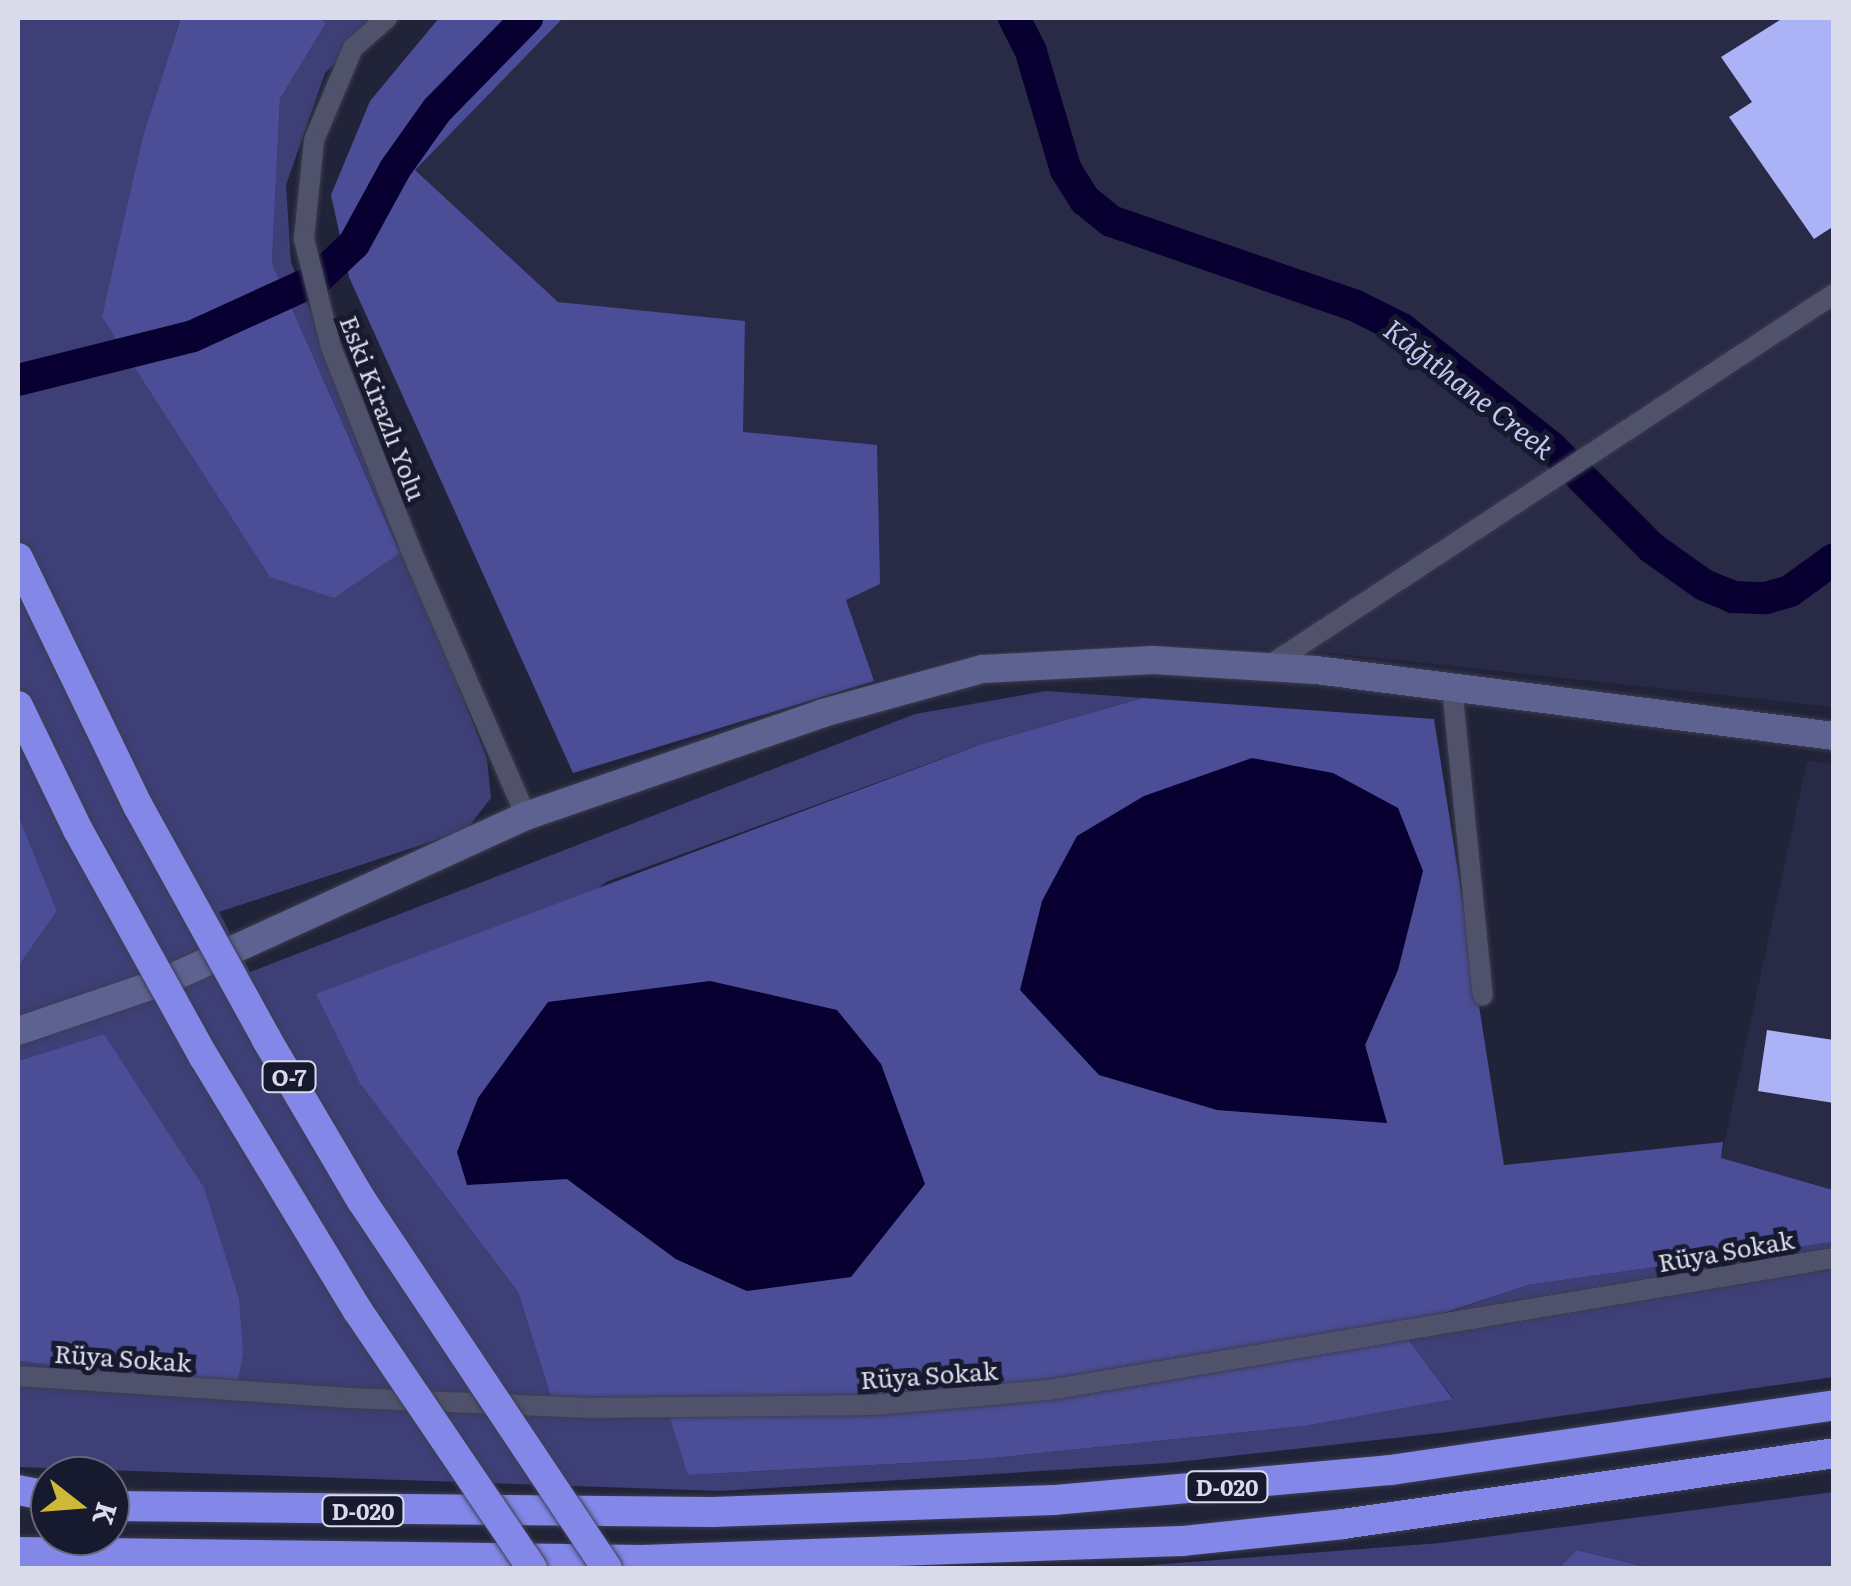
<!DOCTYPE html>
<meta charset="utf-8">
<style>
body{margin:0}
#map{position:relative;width:1851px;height:1586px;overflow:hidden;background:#212338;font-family:Literata,serif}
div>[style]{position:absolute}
.built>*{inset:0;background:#282a46}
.green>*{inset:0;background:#3d3f76}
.forest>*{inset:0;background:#4b4d97}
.water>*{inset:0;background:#080030}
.river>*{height:32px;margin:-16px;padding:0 16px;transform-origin:16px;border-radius:16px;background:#080030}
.building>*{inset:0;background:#abb2f5}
.roads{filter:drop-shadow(0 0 2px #3c3d50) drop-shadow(0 0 2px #3c3d50)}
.street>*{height:20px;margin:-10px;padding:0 10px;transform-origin:10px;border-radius:10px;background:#4f526a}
.secondary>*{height:28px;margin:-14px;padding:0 14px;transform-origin:14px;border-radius:14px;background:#5e6290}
.highway>*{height:30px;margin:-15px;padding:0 15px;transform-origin:15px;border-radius:15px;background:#8287e8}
.bridges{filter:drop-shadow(0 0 2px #3c3d50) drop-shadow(0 0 2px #3c3d50)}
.highway-bridge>*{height:30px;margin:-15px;padding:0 15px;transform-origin:15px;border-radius:15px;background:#8287e8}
span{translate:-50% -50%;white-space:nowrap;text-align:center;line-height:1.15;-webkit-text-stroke:10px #17192e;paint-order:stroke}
.shield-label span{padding:2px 8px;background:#17192e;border:2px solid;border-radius:8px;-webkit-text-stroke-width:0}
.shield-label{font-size:22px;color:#d9dbea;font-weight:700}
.street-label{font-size:25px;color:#d9dbea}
.water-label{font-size:28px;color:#c1c6f1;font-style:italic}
.frame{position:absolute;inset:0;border:20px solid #d9dbea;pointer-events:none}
.north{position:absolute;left:30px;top:1456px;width:100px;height:100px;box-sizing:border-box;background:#17192e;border:2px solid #656779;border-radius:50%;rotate:107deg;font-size:28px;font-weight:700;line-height:40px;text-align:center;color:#d9dbea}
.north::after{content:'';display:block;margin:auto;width:35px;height:45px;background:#ceb837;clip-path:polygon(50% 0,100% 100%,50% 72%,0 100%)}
</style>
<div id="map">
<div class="built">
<i style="clip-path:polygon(553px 18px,1833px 18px,1833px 707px,1320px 652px,1158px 643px,986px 651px,874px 681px,846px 600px,742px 432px,745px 321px,558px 302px,414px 169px)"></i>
<i style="clip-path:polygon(1807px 761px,1833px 764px,1833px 1190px,1721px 1158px)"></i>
</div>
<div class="green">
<i style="clip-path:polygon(18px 18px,181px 18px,144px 132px,400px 552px,272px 263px,280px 99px,326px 23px,320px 18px,382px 18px,325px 73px,286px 185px,291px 262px,487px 759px,491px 798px,466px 830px,219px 912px,250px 972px,915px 714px,1046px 691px,1143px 698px,982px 744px,606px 882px,361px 1085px,518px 1292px,553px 1404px,666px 1406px,689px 1475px,983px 1459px,1304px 1426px,1453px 1398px,1399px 1329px,1528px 1285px,1833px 1242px,1833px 1377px,1449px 1432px,1168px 1463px,721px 1491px,18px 1467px,18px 1361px,73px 1367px,105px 1034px,18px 1061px,18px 967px,57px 911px,18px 814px)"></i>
<i style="clip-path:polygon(1833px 1492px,1833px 1568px,1650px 1568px,1577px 1550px,1559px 1568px,1112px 1568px,1440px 1543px)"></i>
</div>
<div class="forest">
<i style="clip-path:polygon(181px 18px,320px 18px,326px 23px,280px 99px,272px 263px,400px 553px,334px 598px,270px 577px,102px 317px,144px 132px)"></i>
<i style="clip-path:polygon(439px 18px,563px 18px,415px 170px,558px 302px,745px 321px,743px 432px,877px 445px,880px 584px,846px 600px,874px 681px,573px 773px,349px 277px,331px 195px,370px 101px)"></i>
<i style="clip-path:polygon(evenodd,1143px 698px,1434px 719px,1504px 1165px,1723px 1142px,1721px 1158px,1833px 1190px,1833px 1242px,1528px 1285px,1399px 1328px,1453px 1399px,1304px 1426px,983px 1459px,688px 1475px,666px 1406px,553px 1404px,518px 1292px,361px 1085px,316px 994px,982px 744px,1143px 698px,1398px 970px,1365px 1045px,1386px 1122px,1329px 1115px,1398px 970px,1143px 698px,567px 1179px,747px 1291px,676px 1259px,567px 1179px)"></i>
<i style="clip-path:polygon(18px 814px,57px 911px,18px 967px)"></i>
<i style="clip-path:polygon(104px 1034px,204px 1188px,239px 1299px,243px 1353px,237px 1387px,18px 1361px,18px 1061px)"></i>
<i style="clip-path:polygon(1577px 1550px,1650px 1568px,1559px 1568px)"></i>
</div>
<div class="water">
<i style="clip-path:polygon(1252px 758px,1333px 773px,1398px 808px,1423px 871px,1398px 970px,1365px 1045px,1387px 1123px,1217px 1110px,1099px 1075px,1020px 990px,1042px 901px,1077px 836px,1144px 796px)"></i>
<i style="clip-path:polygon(710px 981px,837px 1010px,881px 1064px,925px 1184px,851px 1277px,747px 1291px,676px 1259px,567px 1179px,467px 1185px,457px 1152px,478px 1098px,548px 1002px)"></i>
</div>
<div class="river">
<i style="left:1014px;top:18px;width:38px;rotate:63deg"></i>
<i style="left:1031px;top:52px;width:123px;rotate:73.5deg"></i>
<i style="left:1066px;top:170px;width:36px;rotate:58deg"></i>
<i style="left:1085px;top:200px;width:33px;rotate:39deg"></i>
<i style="left:1111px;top:221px;width:257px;rotate:19.1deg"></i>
<i style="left:1354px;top:305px;width:54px;rotate:26.6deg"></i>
<i style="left:1402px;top:329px;width:191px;rotate:38.4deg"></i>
<i style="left:1552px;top:448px;width:141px;rotate:45deg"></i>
<i style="left:1652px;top:548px;width:64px;rotate:35.4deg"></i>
<i style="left:1704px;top:585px;width:31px;rotate:22deg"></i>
<i style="left:1733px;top:597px;width:33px;rotate:2deg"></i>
<i style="left:1766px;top:598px;width:25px;rotate:-16deg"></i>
<i style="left:1790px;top:591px;width:54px;rotate:-36deg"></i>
<i style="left:18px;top:380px;width:180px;rotate:-14.1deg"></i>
<i style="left:193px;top:336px;width:135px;rotate:-24.5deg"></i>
<i style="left:316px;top:280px;width:52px;rotate:-43.5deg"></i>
<i style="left:354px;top:244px;width:85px;rotate:-61.3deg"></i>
<i style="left:395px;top:169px;width:72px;rotate:-54.6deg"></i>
<i style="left:437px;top:110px;width:129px;rotate:-45.6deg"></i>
</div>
<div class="building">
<i style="clip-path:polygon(1783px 18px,1834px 18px,1834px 226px,1814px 239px,1729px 117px,1752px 102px,1721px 57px)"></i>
<i style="clip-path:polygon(1767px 1030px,1834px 1040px,1834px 1103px,1758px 1091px)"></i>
</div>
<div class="roads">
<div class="street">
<i style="left:387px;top:18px;width:45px;rotate:138.6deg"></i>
<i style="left:353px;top:48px;width:100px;rotate:113deg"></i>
<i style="left:314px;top:140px;width:100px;rotate:95.8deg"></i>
<i style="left:304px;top:239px;width:111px;rotate:76deg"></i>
<i style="left:331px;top:347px;width:216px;rotate:68.5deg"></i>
<i style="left:410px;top:548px;width:292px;rotate:66.6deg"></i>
<i style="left:1267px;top:667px;width:679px;rotate:-33.34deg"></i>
<i style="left:1452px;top:687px;width:310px;rotate:84.3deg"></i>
<i style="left:18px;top:1376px;width:333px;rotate:3.8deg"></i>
<i style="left:350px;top:1398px;width:240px;rotate:2.4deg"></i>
<i style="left:590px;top:1408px;width:286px;rotate:-0.6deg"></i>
<i style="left:876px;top:1405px;width:174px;rotate:-5deg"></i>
<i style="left:1049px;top:1390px;width:796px;rotate:-9.55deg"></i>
</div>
<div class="secondary">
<i style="left:18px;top:1031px;width:155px;rotate:-18.8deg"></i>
<i style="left:165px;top:981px;width:397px;rotate:-24.6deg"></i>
<i style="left:526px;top:816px;width:314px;rotate:-19.1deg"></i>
<i style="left:823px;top:713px;width:165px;rotate:-15.5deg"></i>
<i style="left:982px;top:669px;width:171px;rotate:-3deg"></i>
<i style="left:1153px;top:660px;width:163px;rotate:3.5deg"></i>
<i style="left:1316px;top:670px;width:522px;rotate:7.26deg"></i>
</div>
<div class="highway">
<i style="left:18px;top:1490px;width:33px;rotate:11deg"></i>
<i style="left:110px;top:1506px;width:602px;rotate:0.57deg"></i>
<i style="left:712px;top:1512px;width:342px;rotate:-2deg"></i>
<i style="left:1054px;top:1500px;width:338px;rotate:-5.1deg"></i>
<i style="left:1391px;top:1470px;width:448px;rotate:-8.3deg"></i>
<i style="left:18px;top:1552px;width:624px;rotate:0.73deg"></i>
<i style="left:642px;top:1560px;width:540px;rotate:-2.02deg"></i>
<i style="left:1182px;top:1541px;width:162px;rotate:-6deg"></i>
<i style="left:1343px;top:1524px;width:496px;rotate:-8.2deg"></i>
</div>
</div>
<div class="bridges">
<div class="highway-bridge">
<i style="left:18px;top:558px;width:276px;rotate:64.2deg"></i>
<i style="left:138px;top:806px;width:267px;rotate:61.1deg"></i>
<i style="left:267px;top:1040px;width:187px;rotate:59.5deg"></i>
<i style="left:362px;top:1201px;width:441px;rotate:56.3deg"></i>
<i style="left:18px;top:706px;width:138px;rotate:64.2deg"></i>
<i style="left:78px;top:830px;width:260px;rotate:61deg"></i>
<i style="left:204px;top:1057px;width:297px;rotate:58.8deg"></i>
<i style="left:358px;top:1311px;width:310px;rotate:55.9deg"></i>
</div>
</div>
<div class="shield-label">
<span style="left:289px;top:1077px">O-7</span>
<span style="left:1227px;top:1487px">D-020</span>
<span style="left:363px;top:1511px">D-020</span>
</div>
<div class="street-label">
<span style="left:383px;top:408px;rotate:69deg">Eski Kirazlı Yolu</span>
<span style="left:1726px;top:1251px;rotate:-10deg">Rüya Sokak</span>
<span style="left:123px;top:1358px;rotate:4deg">Rüya Sokak</span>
<span style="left:929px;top:1375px;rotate:-4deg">Rüya Sokak</span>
</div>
<div class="water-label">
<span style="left:1470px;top:388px;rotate:38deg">Kâğıthane Creek</span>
</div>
<div class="frame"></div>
<div class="north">K</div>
</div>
